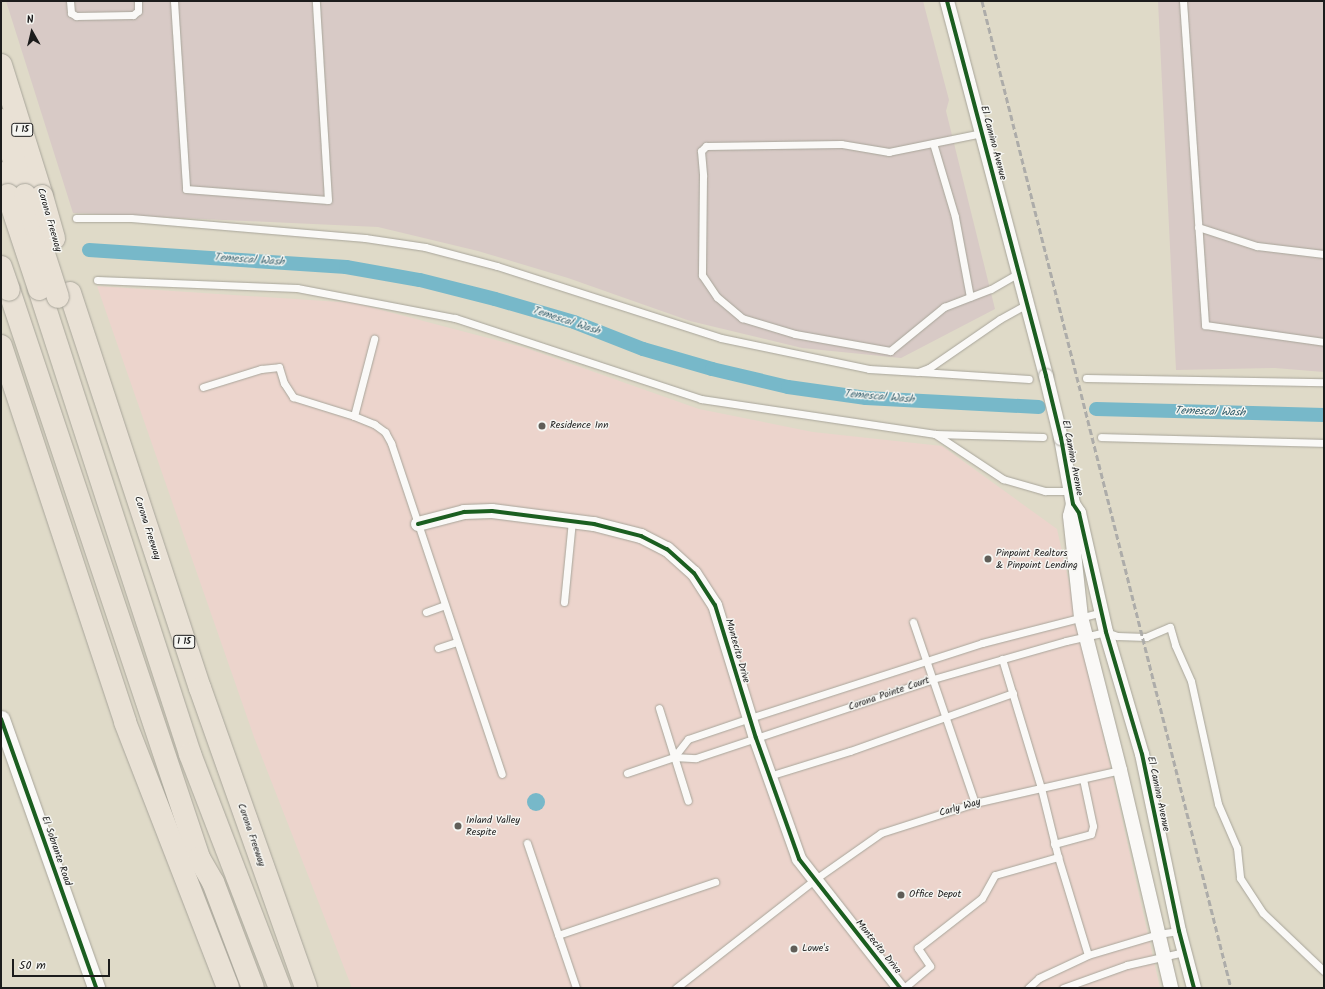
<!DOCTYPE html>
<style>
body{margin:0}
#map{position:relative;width:1325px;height:989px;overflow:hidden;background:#dfdac8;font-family:Kalam,sans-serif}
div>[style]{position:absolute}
.built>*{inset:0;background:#ecd4cc}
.industrial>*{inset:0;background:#d8cac6}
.water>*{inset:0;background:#77b8c9}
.round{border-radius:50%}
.canal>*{height:14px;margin:-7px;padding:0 7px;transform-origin:7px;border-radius:7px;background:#77b8c9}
.roads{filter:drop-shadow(0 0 1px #a8a59a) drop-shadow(0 0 1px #a8a59a)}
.service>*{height:7px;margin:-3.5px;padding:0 3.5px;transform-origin:3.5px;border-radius:3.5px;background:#faf9f7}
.minor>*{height:14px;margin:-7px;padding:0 7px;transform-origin:7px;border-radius:7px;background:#faf9f7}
.tertiary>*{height:17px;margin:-8.5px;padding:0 8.5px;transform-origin:8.5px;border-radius:8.5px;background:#faf9f7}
.motorway>*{height:22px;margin:-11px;padding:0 11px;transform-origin:11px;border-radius:11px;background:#e9e1d5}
.rail>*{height:3px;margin-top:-1.5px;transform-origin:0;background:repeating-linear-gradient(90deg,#adaca9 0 6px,transparent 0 9px)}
.bridges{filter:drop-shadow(0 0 1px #a8a59a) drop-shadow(0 0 1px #a8a59a)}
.minor-bridge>*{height:14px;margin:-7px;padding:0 7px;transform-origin:7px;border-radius:7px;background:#faf9f7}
.motorway-bridge>*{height:22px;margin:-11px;padding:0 11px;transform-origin:11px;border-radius:11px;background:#e9e1d5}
.cycleway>*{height:4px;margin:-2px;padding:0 2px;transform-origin:2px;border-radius:2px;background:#1b5e20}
.dots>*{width:11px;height:11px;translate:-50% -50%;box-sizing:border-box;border:2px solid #f6f6f2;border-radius:50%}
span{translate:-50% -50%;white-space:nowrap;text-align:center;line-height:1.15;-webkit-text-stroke:3px #f6f6f2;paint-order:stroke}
.shield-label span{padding:1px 3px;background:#f6f6f2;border:1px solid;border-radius:3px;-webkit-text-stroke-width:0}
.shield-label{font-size:9px;color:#1c1c1c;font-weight:700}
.street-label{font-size:10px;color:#1c1c1c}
.poi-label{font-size:10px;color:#1c1c1c}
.left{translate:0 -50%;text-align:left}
.water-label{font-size:11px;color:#315c6a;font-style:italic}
.frame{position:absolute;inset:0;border:2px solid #1c1c1c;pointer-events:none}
.north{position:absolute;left:12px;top:12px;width:40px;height:40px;-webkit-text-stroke:3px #f6f6f2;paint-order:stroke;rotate:352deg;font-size:11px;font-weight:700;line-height:16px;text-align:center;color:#1c1c1c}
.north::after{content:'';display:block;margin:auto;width:14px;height:18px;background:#1c1c1c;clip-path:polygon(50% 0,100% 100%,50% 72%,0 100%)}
.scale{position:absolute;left:12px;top:959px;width:98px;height:18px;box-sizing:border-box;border:2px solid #1c1c1c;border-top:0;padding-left:5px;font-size:12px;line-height:14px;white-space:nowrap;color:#1c1c1c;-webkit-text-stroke:3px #f6f6f2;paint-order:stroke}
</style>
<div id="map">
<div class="built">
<i style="clip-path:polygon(97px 286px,355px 303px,526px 348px,699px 409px,813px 432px,942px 446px,1057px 529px,1160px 988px,352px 988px,254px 737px)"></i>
</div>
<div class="industrial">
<i style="clip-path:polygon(6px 1px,923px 1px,949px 100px,946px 111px,995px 309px,901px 358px,802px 348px,690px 321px,568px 278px,478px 251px,378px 227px,73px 213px)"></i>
<i style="clip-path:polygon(1158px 1px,1324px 1px,1324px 372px,1275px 368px,1176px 370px)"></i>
</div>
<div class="water">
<i class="round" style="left:527px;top:793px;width:18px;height:18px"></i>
</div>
<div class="canal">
<i style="left:89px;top:250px;width:258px;rotate:3.8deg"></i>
<i style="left:346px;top:267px;width:75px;rotate:10deg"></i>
<i style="left:420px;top:280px;width:77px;rotate:14.2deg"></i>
<i style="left:495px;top:299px;width:82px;rotate:16.2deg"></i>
<i style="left:574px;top:322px;width:74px;rotate:21.4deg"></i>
<i style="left:643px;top:349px;width:72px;rotate:16.2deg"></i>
<i style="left:712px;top:369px;width:78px;rotate:13.3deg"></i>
<i style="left:788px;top:387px;width:79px;rotate:8deg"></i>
<i style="left:866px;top:398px;width:173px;rotate:3deg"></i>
<i style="left:1096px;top:409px;width:228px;rotate:1.5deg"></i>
</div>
<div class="roads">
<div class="service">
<i style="left:70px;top:1px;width:12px;rotate:85deg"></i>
<i style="left:71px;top:13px;width:6px;rotate:31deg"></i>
<i style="left:76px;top:16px;width:57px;rotate:-1deg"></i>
<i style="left:133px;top:15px;width:6px;rotate:-39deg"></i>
<i style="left:138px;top:11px;width:10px;rotate:-90deg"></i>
<i style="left:174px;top:1px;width:188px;rotate:86.3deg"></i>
<i style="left:186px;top:189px;width:142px;rotate:4.4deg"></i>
<i style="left:328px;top:200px;width:199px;rotate:-93.5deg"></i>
<i style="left:1183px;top:1px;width:325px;rotate:86.1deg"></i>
<i style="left:1205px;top:325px;width:120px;rotate:8.1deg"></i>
<i style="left:982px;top:133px;width:95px;rotate:168.5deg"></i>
<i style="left:889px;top:152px;width:49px;rotate:-170.5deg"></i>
<i style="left:841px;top:144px;width:135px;rotate:179.2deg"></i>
<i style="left:706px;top:146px;width:7px;rotate:135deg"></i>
<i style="left:701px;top:151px;width:25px;rotate:85deg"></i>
<i style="left:703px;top:176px;width:99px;rotate:90.6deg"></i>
<i style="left:702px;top:275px;width:27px;rotate:56deg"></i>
<i style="left:717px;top:297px;width:33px;rotate:40deg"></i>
<i style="left:742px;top:318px;width:55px;rotate:16.8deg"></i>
<i style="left:795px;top:334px;width:97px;rotate:10.1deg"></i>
<i style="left:890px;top:351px;width:70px;rotate:-39.2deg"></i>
<i style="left:944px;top:307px;width:50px;rotate:-21deg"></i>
<i style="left:991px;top:289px;width:32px;rotate:-30deg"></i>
<i style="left:933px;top:143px;width:77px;rotate:73.4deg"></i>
<i style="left:955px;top:217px;width:81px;rotate:79.4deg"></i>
<i style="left:76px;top:218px;width:55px"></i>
<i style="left:131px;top:218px;width:235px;rotate:4.9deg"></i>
<i style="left:365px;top:238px;width:61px;rotate:8.5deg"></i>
<i style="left:425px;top:247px;width:74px;rotate:14.8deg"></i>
<i style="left:497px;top:266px;width:235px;rotate:17.8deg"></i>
<i style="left:721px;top:338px;width:151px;rotate:11.8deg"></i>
<i style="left:869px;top:369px;width:49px;rotate:3.5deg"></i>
<i style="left:918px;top:372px;width:12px;rotate:-20deg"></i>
<i style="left:929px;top:368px;width:86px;rotate:-34.6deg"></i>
<i style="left:1000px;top:319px;width:31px;rotate:-29deg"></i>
<i style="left:1198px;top:227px;width:62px;rotate:17.9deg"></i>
<i style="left:1257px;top:246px;width:67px;rotate:6.8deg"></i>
<i style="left:97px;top:280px;width:200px;rotate:2.3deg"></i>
<i style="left:297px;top:288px;width:161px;rotate:10.8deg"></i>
<i style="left:455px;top:318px;width:259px;rotate:18.2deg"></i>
<i style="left:701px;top:399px;width:237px;rotate:8.5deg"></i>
<i style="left:935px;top:434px;width:82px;rotate:33.5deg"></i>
<i style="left:1003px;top:479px;width:44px;rotate:15.9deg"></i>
<i style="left:1045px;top:491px;width:26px"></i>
<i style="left:921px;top:372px;width:108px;rotate:3.7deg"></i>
<i style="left:1086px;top:378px;width:238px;rotate:1deg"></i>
<i style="left:203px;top:387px;width:61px;rotate:-17.2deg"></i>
<i style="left:261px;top:369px;width:18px;rotate:-6deg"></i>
<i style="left:279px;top:367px;width:17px;rotate:73deg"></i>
<i style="left:284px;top:383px;width:17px;rotate:57deg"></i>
<i style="left:293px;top:397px;width:64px;rotate:17.3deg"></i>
<i style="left:354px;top:416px;width:22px;rotate:22deg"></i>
<i style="left:374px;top:424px;width:14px;rotate:36deg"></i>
<i style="left:385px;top:432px;width:13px;rotate:61deg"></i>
<i style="left:391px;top:443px;width:349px;rotate:71.5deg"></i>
<i style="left:354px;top:416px;width:80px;rotate:-75.4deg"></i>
<i style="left:935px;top:434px;width:108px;rotate:1.6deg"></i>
<i style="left:1101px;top:437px;width:223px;rotate:1.5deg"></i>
<i style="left:564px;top:602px;width:81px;rotate:-84.4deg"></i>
<i style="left:426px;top:612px;width:20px;rotate:-20deg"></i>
<i style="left:913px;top:622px;width:191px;rotate:71.1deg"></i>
<i style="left:438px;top:648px;width:20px;rotate:-18deg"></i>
<i style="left:659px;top:708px;width:97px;rotate:72.7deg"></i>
<i style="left:674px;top:757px;width:22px;rotate:3deg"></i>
<i style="left:696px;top:758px;width:250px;rotate:-18.4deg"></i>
<i style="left:933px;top:679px;width:138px;rotate:-15.9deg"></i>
<i style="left:1066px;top:641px;width:41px;rotate:-12.7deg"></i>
<i style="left:1106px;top:632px;width:12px;rotate:20deg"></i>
<i style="left:1117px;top:636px;width:29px;rotate:2deg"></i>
<i style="left:1146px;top:637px;width:26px;rotate:-23deg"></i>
<i style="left:1170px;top:627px;width:19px;rotate:74deg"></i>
<i style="left:1175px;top:645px;width:39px;rotate:66deg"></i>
<i style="left:1191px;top:681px;width:126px;rotate:77.6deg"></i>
<i style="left:1218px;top:804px;width:48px;rotate:66.6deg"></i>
<i style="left:1237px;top:848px;width:30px;rotate:84deg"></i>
<i style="left:1240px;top:878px;width:42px;rotate:56.7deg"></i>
<i style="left:1263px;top:913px;width:84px;rotate:43.6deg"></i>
<i style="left:627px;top:773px;width:50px;rotate:-18.8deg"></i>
<i style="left:674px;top:757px;width:23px;rotate:-52deg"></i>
<i style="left:688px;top:739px;width:65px;rotate:-18.7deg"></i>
<i style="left:750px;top:718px;width:244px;rotate:-17.9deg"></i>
<i style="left:982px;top:643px;width:125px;rotate:-14.4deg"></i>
<i style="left:769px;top:776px;width:85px;rotate:-17.2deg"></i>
<i style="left:850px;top:751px;width:173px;rotate:-19.6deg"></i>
<i style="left:527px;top:843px;width:153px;rotate:71.3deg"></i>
<i style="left:1054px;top:844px;width:38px;rotate:-15deg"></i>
<i style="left:1091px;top:834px;width:8px;rotate:-76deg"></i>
<i style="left:1093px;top:826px;width:48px;rotate:-102deg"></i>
<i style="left:1058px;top:857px;width:102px;rotate:73deg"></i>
<i style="left:558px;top:935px;width:166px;rotate:-18.7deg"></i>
<i style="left:676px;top:988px;width:175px;rotate:-38deg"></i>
<i style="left:814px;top:880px;width:82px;rotate:-35deg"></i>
<i style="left:881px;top:833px;width:99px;rotate:-17.7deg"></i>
<i style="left:975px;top:803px;width:149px;rotate:-12.8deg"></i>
<i style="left:904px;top:988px;width:34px;rotate:-40deg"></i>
<i style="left:930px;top:966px;width:22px;rotate:-124deg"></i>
<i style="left:918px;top:948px;width:81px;rotate:-38deg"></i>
<i style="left:982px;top:898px;width:26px;rotate:-61deg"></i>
<i style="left:995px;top:875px;width:66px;rotate:-15.9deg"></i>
<i style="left:1058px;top:857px;width:71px;rotate:-103.8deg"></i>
<i style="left:1041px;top:788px;width:135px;rotate:-106.8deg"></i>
<i style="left:1028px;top:988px;width:15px;rotate:-42deg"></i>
<i style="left:1039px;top:978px;width:54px;rotate:-25.1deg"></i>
<i style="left:1088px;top:955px;width:73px;rotate:-16.7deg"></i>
<i style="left:1158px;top:934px;width:21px;rotate:-8deg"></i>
<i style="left:1063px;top:988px;width:68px;rotate:-19.8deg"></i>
<i style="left:1127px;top:965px;width:58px;rotate:-12.8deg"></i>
</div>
<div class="minor">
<i style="left:947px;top:1px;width:388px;rotate:75.2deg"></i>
<i style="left:1061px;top:438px;width:67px;rotate:79.7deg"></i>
<i style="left:1073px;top:504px;width:11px;rotate:56deg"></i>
<i style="left:1079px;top:513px;width:122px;rotate:77.2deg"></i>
<i style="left:1106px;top:632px;width:127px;rotate:73.6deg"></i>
<i style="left:1142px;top:754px;width:181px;rotate:78.2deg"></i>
<i style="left:1179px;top:931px;width:59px;rotate:75.3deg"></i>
<i style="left:1073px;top:504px;width:12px;rotate:104deg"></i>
<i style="left:1070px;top:516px;width:102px;rotate:83.8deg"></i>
<i style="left:1081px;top:617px;width:158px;rotate:75.7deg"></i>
<i style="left:1120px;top:770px;width:224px;rotate:76.8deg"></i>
<i style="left:418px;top:524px;width:48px;rotate:-14.6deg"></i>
<i style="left:464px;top:512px;width:28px;rotate:-2deg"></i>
<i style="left:492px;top:511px;width:103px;rotate:7.3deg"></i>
<i style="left:594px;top:524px;width:49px;rotate:14.3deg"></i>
<i style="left:641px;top:536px;width:29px;rotate:27deg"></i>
<i style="left:667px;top:549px;width:36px;rotate:42deg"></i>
<i style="left:694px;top:573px;width:38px;rotate:57deg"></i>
<i style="left:715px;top:605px;width:139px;rotate:72.9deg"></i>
<i style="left:756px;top:738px;width:128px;rotate:70.4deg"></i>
<i style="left:799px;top:859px;width:164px;rotate:51.9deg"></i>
</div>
<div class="tertiary">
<i style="left:1px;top:719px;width:285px;rotate:70.5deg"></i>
</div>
<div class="motorway">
<i style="left:1px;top:65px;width:137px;rotate:72.6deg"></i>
<i style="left:1px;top:120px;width:79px;rotate:72.3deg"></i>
<i style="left:1px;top:173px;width:23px;rotate:72deg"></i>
<i style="left:39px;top:289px;width:489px;rotate:72deg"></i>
<i style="left:190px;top:754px;width:251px;rotate:69deg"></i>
<i style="left:9px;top:290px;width:599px;rotate:71.5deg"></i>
<i style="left:199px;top:858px;width:28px;rotate:60deg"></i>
<i style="left:213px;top:882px;width:113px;rotate:69.3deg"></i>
<i style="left:70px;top:293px;width:416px;rotate:71.8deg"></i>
<i style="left:200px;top:688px;width:318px;rotate:70.5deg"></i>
<i style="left:1px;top:346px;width:396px;rotate:71.7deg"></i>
<i style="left:125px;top:722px;width:285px;rotate:68.8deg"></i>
</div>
</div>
<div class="rail">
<i style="left:982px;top:1px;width:1018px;rotate:75.84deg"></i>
</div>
<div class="bridges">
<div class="minor-bridge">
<i style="left:1046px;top:376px;width:64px;rotate:76.4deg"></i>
</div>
<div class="motorway-bridge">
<i style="left:8px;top:195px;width:99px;rotate:71.7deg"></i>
<i style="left:25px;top:195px;width:107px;rotate:72.1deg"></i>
<i style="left:42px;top:196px;width:44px;rotate:74.1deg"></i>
<i style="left:1px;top:267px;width:24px;rotate:71deg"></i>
</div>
</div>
<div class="cycleway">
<i style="left:947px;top:1px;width:388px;rotate:75.2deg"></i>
<i style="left:1046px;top:376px;width:64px;rotate:76.4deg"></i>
<i style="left:1061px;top:438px;width:67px;rotate:79.7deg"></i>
<i style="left:1073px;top:504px;width:11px;rotate:56deg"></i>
<i style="left:1079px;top:513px;width:122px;rotate:77.2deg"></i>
<i style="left:1106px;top:632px;width:127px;rotate:73.6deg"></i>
<i style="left:1142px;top:754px;width:181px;rotate:78.2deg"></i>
<i style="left:1179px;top:931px;width:59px;rotate:75.3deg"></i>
<i style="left:418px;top:524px;width:48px;rotate:-14.6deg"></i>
<i style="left:464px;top:512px;width:28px;rotate:-2deg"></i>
<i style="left:492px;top:511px;width:103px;rotate:7.3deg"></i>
<i style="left:594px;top:524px;width:49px;rotate:14.3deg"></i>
<i style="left:641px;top:536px;width:29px;rotate:27deg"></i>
<i style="left:667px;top:549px;width:36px;rotate:42deg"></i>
<i style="left:694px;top:573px;width:38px;rotate:57deg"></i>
<i style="left:715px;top:605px;width:139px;rotate:72.9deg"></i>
<i style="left:756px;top:738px;width:128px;rotate:70.4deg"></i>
<i style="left:799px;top:859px;width:164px;rotate:51.9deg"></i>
<i style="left:1px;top:719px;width:285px;rotate:70.5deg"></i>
</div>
<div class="dots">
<i style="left:542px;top:426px;background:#605e58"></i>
<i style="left:988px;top:559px;background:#605e58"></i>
<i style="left:458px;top:826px;background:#605e58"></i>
<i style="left:901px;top:895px;background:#605e58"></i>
<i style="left:794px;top:949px;background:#605e58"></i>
</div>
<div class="shield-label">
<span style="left:22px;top:130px">I 15</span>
<span style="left:184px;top:642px">I 15</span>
</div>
<div class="street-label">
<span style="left:993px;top:143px;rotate:75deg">El Camino Avenue</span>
<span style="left:49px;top:220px;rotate:74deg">Corona Freeway</span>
<span style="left:1072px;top:458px;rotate:79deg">El Camino Avenue</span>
<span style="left:147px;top:528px;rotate:72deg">Corona Freeway</span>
<span style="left:737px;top:651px;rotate:74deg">Montecito Drive</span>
<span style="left:889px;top:694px;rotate:-19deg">Corona Pointe Court</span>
<span style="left:1158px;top:794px;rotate:78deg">El Camino Avenue</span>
<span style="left:960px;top:808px;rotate:-16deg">Carly Way</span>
<span style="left:251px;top:835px;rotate:71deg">Corona Freeway</span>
<span style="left:56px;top:851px;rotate:71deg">El Sobrante Road</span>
<span style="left:878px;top:947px;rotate:51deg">Montecito Drive</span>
</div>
<div class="poi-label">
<span class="left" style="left:550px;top:426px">Residence Inn</span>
<span class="left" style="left:996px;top:559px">Pinpoint Realtors<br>&amp; Pinpoint Lending</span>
<span class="left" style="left:466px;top:826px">Inland Valley<br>Respite</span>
<span class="left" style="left:909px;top:895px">Office Depot</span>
<span class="left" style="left:802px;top:949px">Lowe's</span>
</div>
<div class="water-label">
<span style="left:249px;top:260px;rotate:4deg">Temescal Wash</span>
<span style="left:566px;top:321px;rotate:18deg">Temescal Wash</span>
<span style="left:879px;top:397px;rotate:5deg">Temescal Wash</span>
<span style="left:1210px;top:412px;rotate:2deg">Temescal Wash</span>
</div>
<div class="frame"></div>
<div class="north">N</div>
<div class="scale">50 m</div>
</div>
